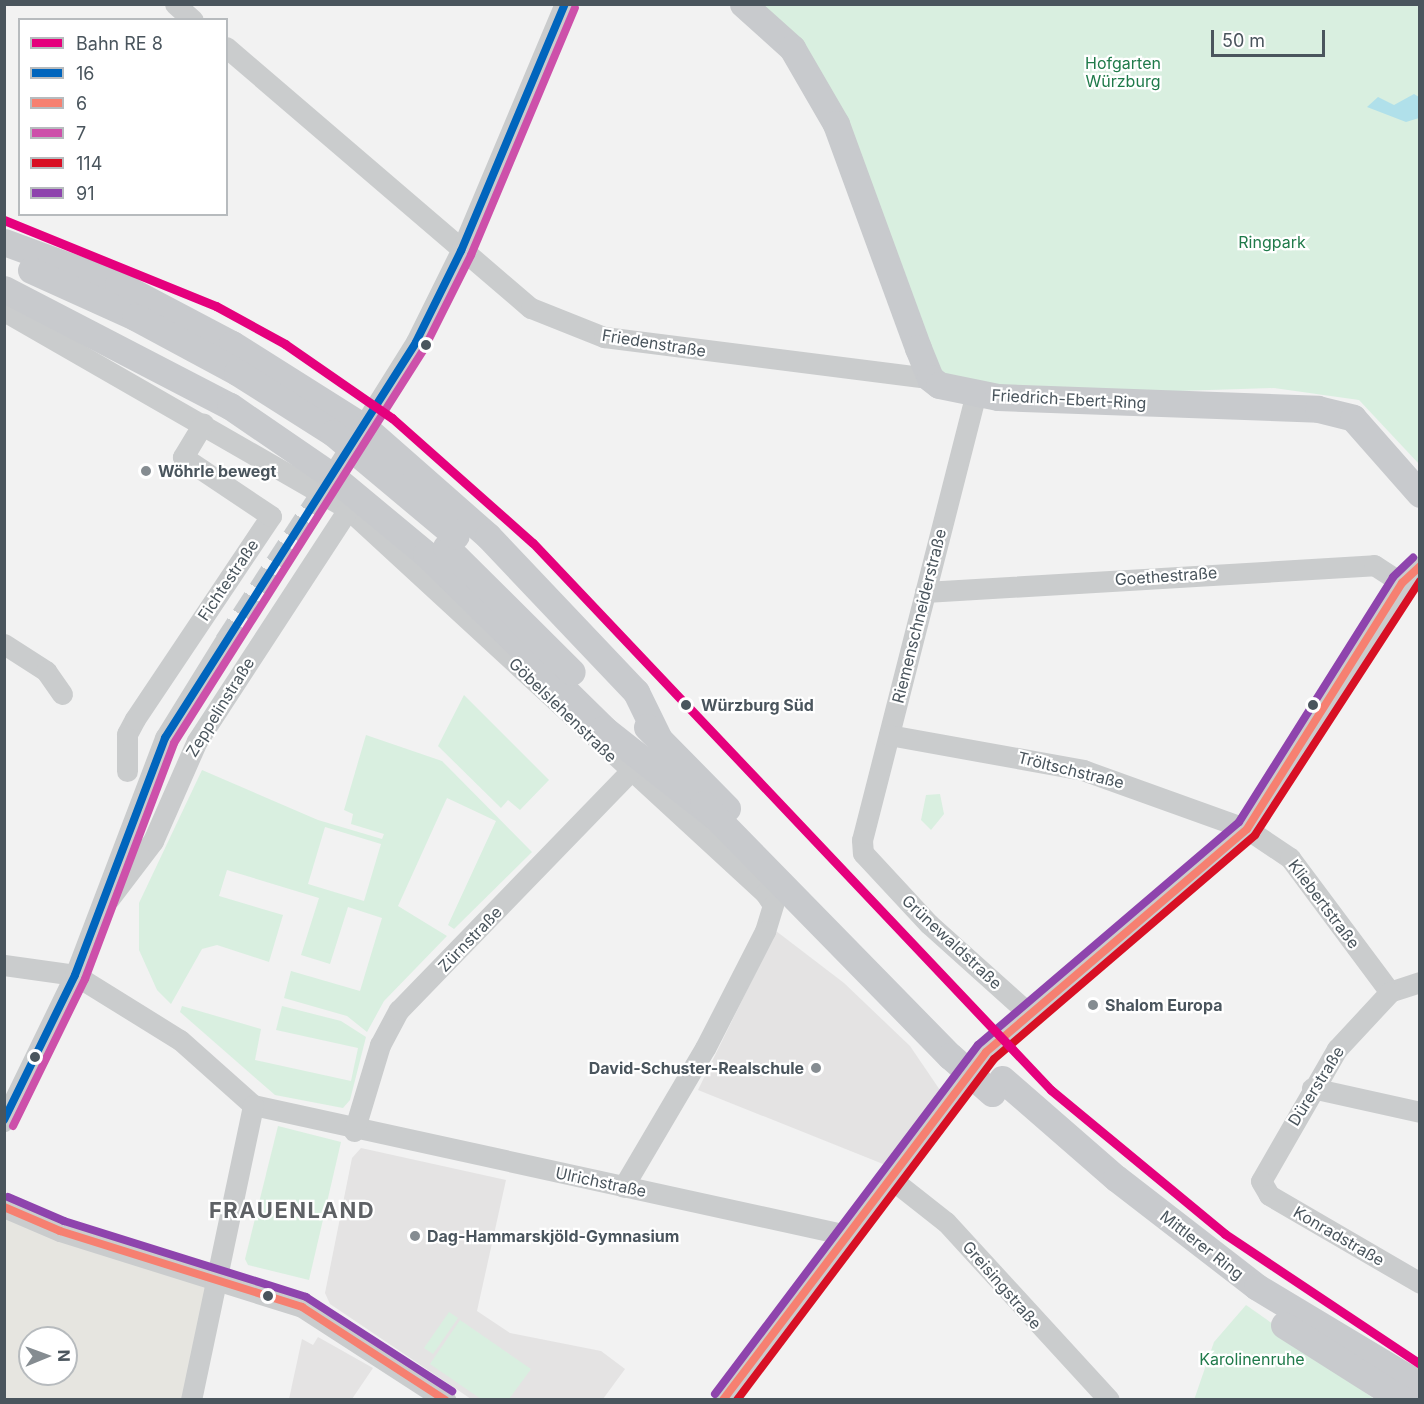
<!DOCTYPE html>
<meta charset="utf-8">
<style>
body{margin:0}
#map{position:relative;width:1424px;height:1404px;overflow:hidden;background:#f2f2f2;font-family:Inter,sans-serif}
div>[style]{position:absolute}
.commercial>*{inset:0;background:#e6e5e0}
.education>*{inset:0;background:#e4e3e3}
.green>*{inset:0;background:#d9efe0}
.water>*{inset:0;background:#b0e0ea}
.minor-tunnel>*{height:21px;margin-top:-10.5px;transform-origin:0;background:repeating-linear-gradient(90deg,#c8cbcd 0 21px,transparent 0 31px)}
.minor>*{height:21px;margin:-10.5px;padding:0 10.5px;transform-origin:10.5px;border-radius:10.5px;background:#cacccd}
.major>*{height:27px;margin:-13.5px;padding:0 13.5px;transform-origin:13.5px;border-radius:13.5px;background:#c8cacd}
.major-bridge>*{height:27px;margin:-13.5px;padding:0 13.5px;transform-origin:13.5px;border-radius:13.5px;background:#c8cacd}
.bus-1>*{height:8px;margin:-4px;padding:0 4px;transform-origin:4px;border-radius:4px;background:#0065bd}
.bus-2>*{height:8px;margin:-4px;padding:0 4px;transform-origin:4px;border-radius:4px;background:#f68071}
.bus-3>*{height:8px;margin:-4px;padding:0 4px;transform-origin:4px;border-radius:4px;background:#cd50aa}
.bus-4>*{height:8px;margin:-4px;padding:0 4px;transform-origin:4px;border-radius:4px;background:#d81024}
.bus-5>*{height:8px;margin:-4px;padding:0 4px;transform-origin:4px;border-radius:4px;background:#8e44ad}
.rail-1>*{height:9px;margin:-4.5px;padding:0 4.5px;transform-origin:4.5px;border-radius:4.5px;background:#e5007d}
.dots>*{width:16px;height:16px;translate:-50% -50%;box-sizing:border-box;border:3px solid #fff;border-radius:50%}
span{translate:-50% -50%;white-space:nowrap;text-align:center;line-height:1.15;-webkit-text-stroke:4.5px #fff;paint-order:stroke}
.park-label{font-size:16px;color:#1f7a4a}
.street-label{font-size:16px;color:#4a555d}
.poi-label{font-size:16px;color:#4a555d;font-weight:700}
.left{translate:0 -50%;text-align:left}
.right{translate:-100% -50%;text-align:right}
.stop-label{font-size:16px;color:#4a555d;font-weight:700}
.district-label{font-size:22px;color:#5e6165;font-weight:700;letter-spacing:1.5px}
.frame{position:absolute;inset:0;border:6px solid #4a555d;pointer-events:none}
.legend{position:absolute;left:18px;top:18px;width:210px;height:198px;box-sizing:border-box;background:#fff;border:2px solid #b7bbbe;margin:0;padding:8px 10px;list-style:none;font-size:18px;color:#4a555d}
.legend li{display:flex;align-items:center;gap:12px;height:30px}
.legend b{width:30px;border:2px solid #b7bbbe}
.north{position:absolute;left:18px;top:1326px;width:60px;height:60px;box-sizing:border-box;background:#fff;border:2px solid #b7bbbe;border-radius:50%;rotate:89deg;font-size:16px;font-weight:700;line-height:24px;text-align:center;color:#4a555d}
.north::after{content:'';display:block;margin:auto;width:21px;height:27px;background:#858c91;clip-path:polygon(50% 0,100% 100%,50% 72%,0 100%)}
.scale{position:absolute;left:1211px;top:30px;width:114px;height:27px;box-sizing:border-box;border:3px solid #4a555d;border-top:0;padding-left:8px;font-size:18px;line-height:21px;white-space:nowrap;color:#4a555d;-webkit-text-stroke:4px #fff;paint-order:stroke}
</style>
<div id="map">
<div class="commercial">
<i style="clip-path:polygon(evenodd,5px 1208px,215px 1281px,191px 1399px,5px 1400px,5px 1208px,30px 1338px,66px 1338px,66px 1374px,30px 1374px,30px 1338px)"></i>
</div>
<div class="education">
<i style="clip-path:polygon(776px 931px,844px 983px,910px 1046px,944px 1096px,893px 1168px,698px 1090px)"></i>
<i style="clip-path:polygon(361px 1148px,506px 1180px,477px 1311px,510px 1333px,601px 1351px,625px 1369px,603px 1399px,471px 1399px,330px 1304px,325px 1293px,352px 1158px)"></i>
<i style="clip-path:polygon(318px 1337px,373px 1368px,352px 1399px,289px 1399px,302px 1339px,313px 1345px)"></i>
</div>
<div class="green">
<i style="clip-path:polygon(758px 5px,1419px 5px,1419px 464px,1359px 400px,1274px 388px,1022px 396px,940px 384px,874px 214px)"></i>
<i style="clip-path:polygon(464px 695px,549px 780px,520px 810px,508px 800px,501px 808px,438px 746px)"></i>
<i style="clip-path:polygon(evenodd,366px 735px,442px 761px,532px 852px,454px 929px,448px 925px,496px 821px,447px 798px,398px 906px,447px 936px,384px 1001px,367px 1032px,347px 1016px,284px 998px,291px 971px,360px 991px,382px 918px,348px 907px,330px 964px,301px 955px,319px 898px,227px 870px,219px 896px,283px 915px,269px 962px,217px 945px,202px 949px,171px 1004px,157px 990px,139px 950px,139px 903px,202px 770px,318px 820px,382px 839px,384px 834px,351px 824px,353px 814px,344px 810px,366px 735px,325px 827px,381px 844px,364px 901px,308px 884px,325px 827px)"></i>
<i style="clip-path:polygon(940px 794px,944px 814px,931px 830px,921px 820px,926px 795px)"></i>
<i style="clip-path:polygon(182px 1006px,261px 1029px,255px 1060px,351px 1081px,358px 1048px,276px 1030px,282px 1006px,341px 1021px,366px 1037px,350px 1100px,343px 1108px,275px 1095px,180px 1012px)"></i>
<i style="clip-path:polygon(278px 1126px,341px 1142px,309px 1280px,248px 1265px,245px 1259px)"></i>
<i style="clip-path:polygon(1246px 1305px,1266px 1319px,1374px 1399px,1194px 1400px,1214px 1342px)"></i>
<i style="clip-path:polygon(449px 1312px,458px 1318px,433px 1354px,424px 1348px)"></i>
<i style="clip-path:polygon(460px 1320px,531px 1369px,509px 1399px,481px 1399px,430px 1364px)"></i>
</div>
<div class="water">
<i style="clip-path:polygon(1414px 94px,1419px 97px,1419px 118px,1406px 122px,1367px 107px,1378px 97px,1394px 105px)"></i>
</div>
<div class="minor-tunnel">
<i style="left:225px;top:641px;width:187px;rotate:-57deg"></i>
</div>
<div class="minor">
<i style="left:175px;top:4px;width:24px;rotate:42deg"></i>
<i style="left:226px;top:47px;width:401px;rotate:40.6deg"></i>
<i style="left:531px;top:308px;width:79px;rotate:21.7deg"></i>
<i style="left:604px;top:337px;width:329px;rotate:7.2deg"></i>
<i style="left:4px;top:311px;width:397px;rotate:29.9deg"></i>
<i style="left:348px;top:509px;width:567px;rotate:42.64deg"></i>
<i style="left:765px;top:893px;width:14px;rotate:56deg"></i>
<i style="left:773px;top:905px;width:27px;rotate:107deg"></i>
<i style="left:765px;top:931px;width:131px;rotate:117.1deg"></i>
<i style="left:705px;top:1048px;width:161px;rotate:120.5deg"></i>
<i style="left:976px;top:393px;width:461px;rotate:104.3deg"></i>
<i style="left:862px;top:840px;width:13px;rotate:86deg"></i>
<i style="left:863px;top:853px;width:97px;rotate:47.1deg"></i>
<i style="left:929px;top:924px;width:132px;rotate:41.9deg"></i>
<i style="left:327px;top:484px;width:168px;rotate:-57.9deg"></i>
<i style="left:416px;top:342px;width:102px;rotate:-63.7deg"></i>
<i style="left:461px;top:251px;width:268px;rotate:-67.2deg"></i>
<i style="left:925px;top:592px;width:450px;rotate:-3.4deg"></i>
<i style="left:1374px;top:565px;width:33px;rotate:33deg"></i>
<i style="left:4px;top:644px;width:50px;rotate:32.7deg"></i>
<i style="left:46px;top:671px;width:28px;rotate:55deg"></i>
<i style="left:889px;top:735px;width:197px;rotate:10.2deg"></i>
<i style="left:1083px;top:770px;width:174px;rotate:19.8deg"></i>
<i style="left:1247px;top:829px;width:52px;rotate:34deg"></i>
<i style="left:1290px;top:858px;width:167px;rotate:53.3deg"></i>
<i style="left:127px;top:771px;width:37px;rotate:-90deg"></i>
<i style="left:127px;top:734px;width:17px;rotate:-62deg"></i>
<i style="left:135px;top:719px;width:244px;rotate:-56.2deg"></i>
<i style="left:271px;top:516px;width:106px;rotate:-146.2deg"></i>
<i style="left:183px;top:457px;width:39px;rotate:-59deg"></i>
<i style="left:109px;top:899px;width:73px;rotate:-52.8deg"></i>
<i style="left:153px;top:841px;width:109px;rotate:-66.3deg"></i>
<i style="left:197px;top:741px;width:277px;rotate:-56.9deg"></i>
<i style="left:4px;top:965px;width:72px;rotate:8deg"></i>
<i style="left:75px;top:975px;width:123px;rotate:31.8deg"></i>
<i style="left:180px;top:1040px;width:98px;rotate:41.7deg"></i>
<i style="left:253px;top:1105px;width:608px;rotate:12.34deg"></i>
<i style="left:1420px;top:982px;width:32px;rotate:162deg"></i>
<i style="left:1390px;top:992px;width:78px;rotate:132.9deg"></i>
<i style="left:1337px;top:1049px;width:152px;rotate:119.9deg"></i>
<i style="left:1261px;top:1181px;width:16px;rotate:60deg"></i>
<i style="left:1269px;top:1195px;width:175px;rotate:30.2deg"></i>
<i style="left:1312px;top:1088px;width:111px;rotate:12.5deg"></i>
<i style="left:4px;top:1121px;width:162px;rotate:-64.1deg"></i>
<i style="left:75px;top:975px;width:254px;rotate:-69.2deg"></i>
<i style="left:165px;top:738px;width:114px;rotate:-58.3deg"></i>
<i style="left:354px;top:1131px;width:90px;rotate:-73.2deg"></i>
<i style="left:380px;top:1045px;width:40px;rotate:-62deg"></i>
<i style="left:399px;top:1010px;width:330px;rotate:-45.9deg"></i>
<i style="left:890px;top:1178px;width:71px;rotate:38.2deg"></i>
<i style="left:946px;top:1222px;width:241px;rotate:47.5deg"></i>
<i style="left:4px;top:1207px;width:61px;rotate:23.2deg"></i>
<i style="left:60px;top:1231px;width:254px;rotate:17.4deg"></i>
<i style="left:302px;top:1307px;width:171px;rotate:32.9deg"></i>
<i style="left:191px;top:1400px;width:301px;rotate:-78.1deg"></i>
<i style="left:723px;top:1400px;width:436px;rotate:-52.9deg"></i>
<i style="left:986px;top:1052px;width:343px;rotate:-40.5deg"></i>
<i style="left:1247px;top:829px;width:291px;rotate:-57.8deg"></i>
<i style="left:1402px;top:583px;width:25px;rotate:-43deg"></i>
</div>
<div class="major">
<i style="left:743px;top:4px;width:66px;rotate:41.9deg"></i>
<i style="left:792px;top:48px;width:88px;rotate:59.9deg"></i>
<i style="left:836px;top:124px;width:239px;rotate:69.9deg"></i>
<i style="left:918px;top:348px;width:32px;rotate:68deg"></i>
<i style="left:930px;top:378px;width:11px;rotate:38deg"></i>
<i style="left:939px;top:385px;width:60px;rotate:11.5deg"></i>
<i style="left:998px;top:397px;width:320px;rotate:2.1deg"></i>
<i style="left:1318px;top:409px;width:36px;rotate:14deg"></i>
<i style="left:1353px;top:418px;width:101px;rotate:48.6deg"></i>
<i style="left:4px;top:242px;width:121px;rotate:20.2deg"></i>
<i style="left:118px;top:284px;width:129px;rotate:27.8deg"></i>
<i style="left:232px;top:344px;width:156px;rotate:32.2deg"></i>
<i style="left:364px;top:427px;width:165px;rotate:41.3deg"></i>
<i style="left:488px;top:536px;width:215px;rotate:46.5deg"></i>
<i style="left:636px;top:692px;width:52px;rotate:63.9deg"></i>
<i style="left:31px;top:270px;width:114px;rotate:24.3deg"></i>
<i style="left:135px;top:317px;width:116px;rotate:28.3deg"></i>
<i style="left:4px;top:289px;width:254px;rotate:27.4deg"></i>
<i style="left:230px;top:406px;width:124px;rotate:34.5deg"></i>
<i style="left:332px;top:476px;width:122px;rotate:39.7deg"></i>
<i style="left:426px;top:554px;width:250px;rotate:44.5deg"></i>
<i style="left:604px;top:729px;width:140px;rotate:38.3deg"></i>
<i style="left:446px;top:547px;width:177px;rotate:44.8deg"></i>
<i style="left:647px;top:727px;width:114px;rotate:45.4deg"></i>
<i style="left:703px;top:804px;width:353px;rotate:45.6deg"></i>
<i style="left:1002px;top:1079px;width:151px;rotate:41deg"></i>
<i style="left:1116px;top:1178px;width:178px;rotate:37.7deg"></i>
<i style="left:1257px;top:1287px;width:190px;rotate:31deg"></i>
<i style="left:1284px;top:1325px;width:140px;rotate:32.4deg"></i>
</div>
<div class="major-bridge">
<i style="left:237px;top:372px;width:114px;rotate:32.4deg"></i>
<i style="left:333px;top:433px;width:160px;rotate:39.9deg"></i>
<i style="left:950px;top:1056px;width:56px;rotate:41.4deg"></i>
</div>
<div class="bus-1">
<i style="left:4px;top:1120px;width:161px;rotate:-63.9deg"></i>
<i style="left:75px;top:975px;width:254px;rotate:-69.2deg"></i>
<i style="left:165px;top:738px;width:469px;rotate:-57.6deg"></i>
<i style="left:416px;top:342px;width:102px;rotate:-63.7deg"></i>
<i style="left:461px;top:251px;width:268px;rotate:-67.2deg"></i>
</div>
<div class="bus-2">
<i style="left:4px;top:1207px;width:61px;rotate:23.2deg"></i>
<i style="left:60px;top:1231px;width:254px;rotate:17.4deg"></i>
<i style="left:302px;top:1307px;width:171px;rotate:33deg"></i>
<i style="left:723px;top:1400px;width:436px;rotate:-52.9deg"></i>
<i style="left:986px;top:1052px;width:343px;rotate:-40.5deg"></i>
<i style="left:1247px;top:829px;width:291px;rotate:-57.8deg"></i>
<i style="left:1402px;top:583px;width:25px;rotate:-43deg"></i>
</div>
<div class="bus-3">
<i style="left:13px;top:1126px;width:164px;rotate:-63.9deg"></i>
<i style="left:85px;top:979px;width:252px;rotate:-69.3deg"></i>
<i style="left:174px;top:743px;width:469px;rotate:-57.6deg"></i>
<i style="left:425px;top:347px;width:103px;rotate:-63.4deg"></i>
<i style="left:471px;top:255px;width:268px;rotate:-67.2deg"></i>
</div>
<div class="bus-4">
<i style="left:737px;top:1400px;width:427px;rotate:-53deg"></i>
<i style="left:994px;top:1059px;width:344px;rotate:-40.6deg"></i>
<i style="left:1255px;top:835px;width:303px;rotate:-57deg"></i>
</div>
<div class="bus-5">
<i style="left:8px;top:1197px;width:61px;rotate:23.2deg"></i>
<i style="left:64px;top:1221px;width:254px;rotate:17.4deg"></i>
<i style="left:306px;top:1297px;width:174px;rotate:32.8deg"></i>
<i style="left:715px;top:1394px;width:437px;rotate:-53deg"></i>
<i style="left:978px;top:1045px;width:343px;rotate:-40.5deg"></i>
<i style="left:1239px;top:822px;width:289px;rotate:-57.8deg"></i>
<i style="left:1393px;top:577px;width:28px;rotate:-44deg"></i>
</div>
<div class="rail-1">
<i style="left:4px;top:220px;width:229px;rotate:22.1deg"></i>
<i style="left:216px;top:306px;width:79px;rotate:28.8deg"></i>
<i style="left:285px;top:344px;width:130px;rotate:34.7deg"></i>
<i style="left:392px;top:418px;width:188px;rotate:41.6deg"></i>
<i style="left:533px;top:543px;width:753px;rotate:46.56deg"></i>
<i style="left:1051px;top:1090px;width:226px;rotate:39.6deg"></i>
<i style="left:1225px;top:1234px;width:234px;rotate:33.7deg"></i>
</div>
<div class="dots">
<i style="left:426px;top:345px;background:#4a555d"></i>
<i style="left:146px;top:471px;background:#858c91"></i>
<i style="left:686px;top:705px;background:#4a555d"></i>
<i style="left:1313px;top:705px;background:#4a555d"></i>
<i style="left:1093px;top:1005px;background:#858c91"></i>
<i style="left:35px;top:1057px;background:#4a555d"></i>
<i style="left:816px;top:1068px;background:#858c91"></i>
<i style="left:415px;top:1236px;background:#858c91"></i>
<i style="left:268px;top:1296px;background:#4a555d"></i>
</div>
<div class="park-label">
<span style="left:1123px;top:72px">Hofgarten<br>Würzburg</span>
<span style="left:1272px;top:242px">Ringpark</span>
<span style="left:1252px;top:1359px">Karolinenruhe</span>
</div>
<div class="street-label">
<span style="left:654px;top:343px;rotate:9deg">Friedenstraße</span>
<span style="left:1069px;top:399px;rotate:3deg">Friedrich-Ebert-Ring</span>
<span style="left:1166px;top:576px;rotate:-4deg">Goethestraße</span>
<span style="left:228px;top:580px;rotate:-56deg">Fichtestraße</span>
<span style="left:919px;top:616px;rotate:-76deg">Riemenschneiderstraße</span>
<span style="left:220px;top:707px;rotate:-58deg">Zeppelinstraße</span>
<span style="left:563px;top:710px;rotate:44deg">Göbelslehenstraße</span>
<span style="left:1071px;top:770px;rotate:14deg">Tröltschstraße</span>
<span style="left:1324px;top:904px;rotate:53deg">Kliebertstraße</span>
<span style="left:470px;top:939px;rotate:-46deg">Zürnstraße</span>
<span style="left:952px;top:942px;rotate:43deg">Grünewaldstraße</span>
<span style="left:1316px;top:1086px;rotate:-58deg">Dürerstraße</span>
<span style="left:601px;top:1182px;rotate:12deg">Ulrichstraße</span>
<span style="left:1339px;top:1236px;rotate:30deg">Konradstraße</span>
<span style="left:1202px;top:1245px;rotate:38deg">Mittlerer Ring</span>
<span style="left:1002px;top:1285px;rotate:49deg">Greisingstraße</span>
</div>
<div class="poi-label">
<span class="left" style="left:158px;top:471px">Wöhrle bewegt</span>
<span class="left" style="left:1105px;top:1005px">Shalom Europa</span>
<span class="right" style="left:804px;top:1068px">David-Schuster-Realschule</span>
<span class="left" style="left:427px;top:1236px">Dag-Hammarskjöld-Gymnasium</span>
</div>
<div class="stop-label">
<span class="left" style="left:701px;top:705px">Würzburg Süd</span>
</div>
<div class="district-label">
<span style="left:292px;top:1211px">FRAUENLAND</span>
</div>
<div class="frame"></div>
<ul class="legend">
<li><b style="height:8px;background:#e5007d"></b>Bahn RE 8</li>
<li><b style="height:8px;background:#0065bd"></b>16</li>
<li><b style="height:8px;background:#f68071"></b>6</li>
<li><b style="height:8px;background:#cd50aa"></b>7</li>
<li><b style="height:8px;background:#d81024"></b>114</li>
<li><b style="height:8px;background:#8e44ad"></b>91</li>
</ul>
<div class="north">N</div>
<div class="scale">50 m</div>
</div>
